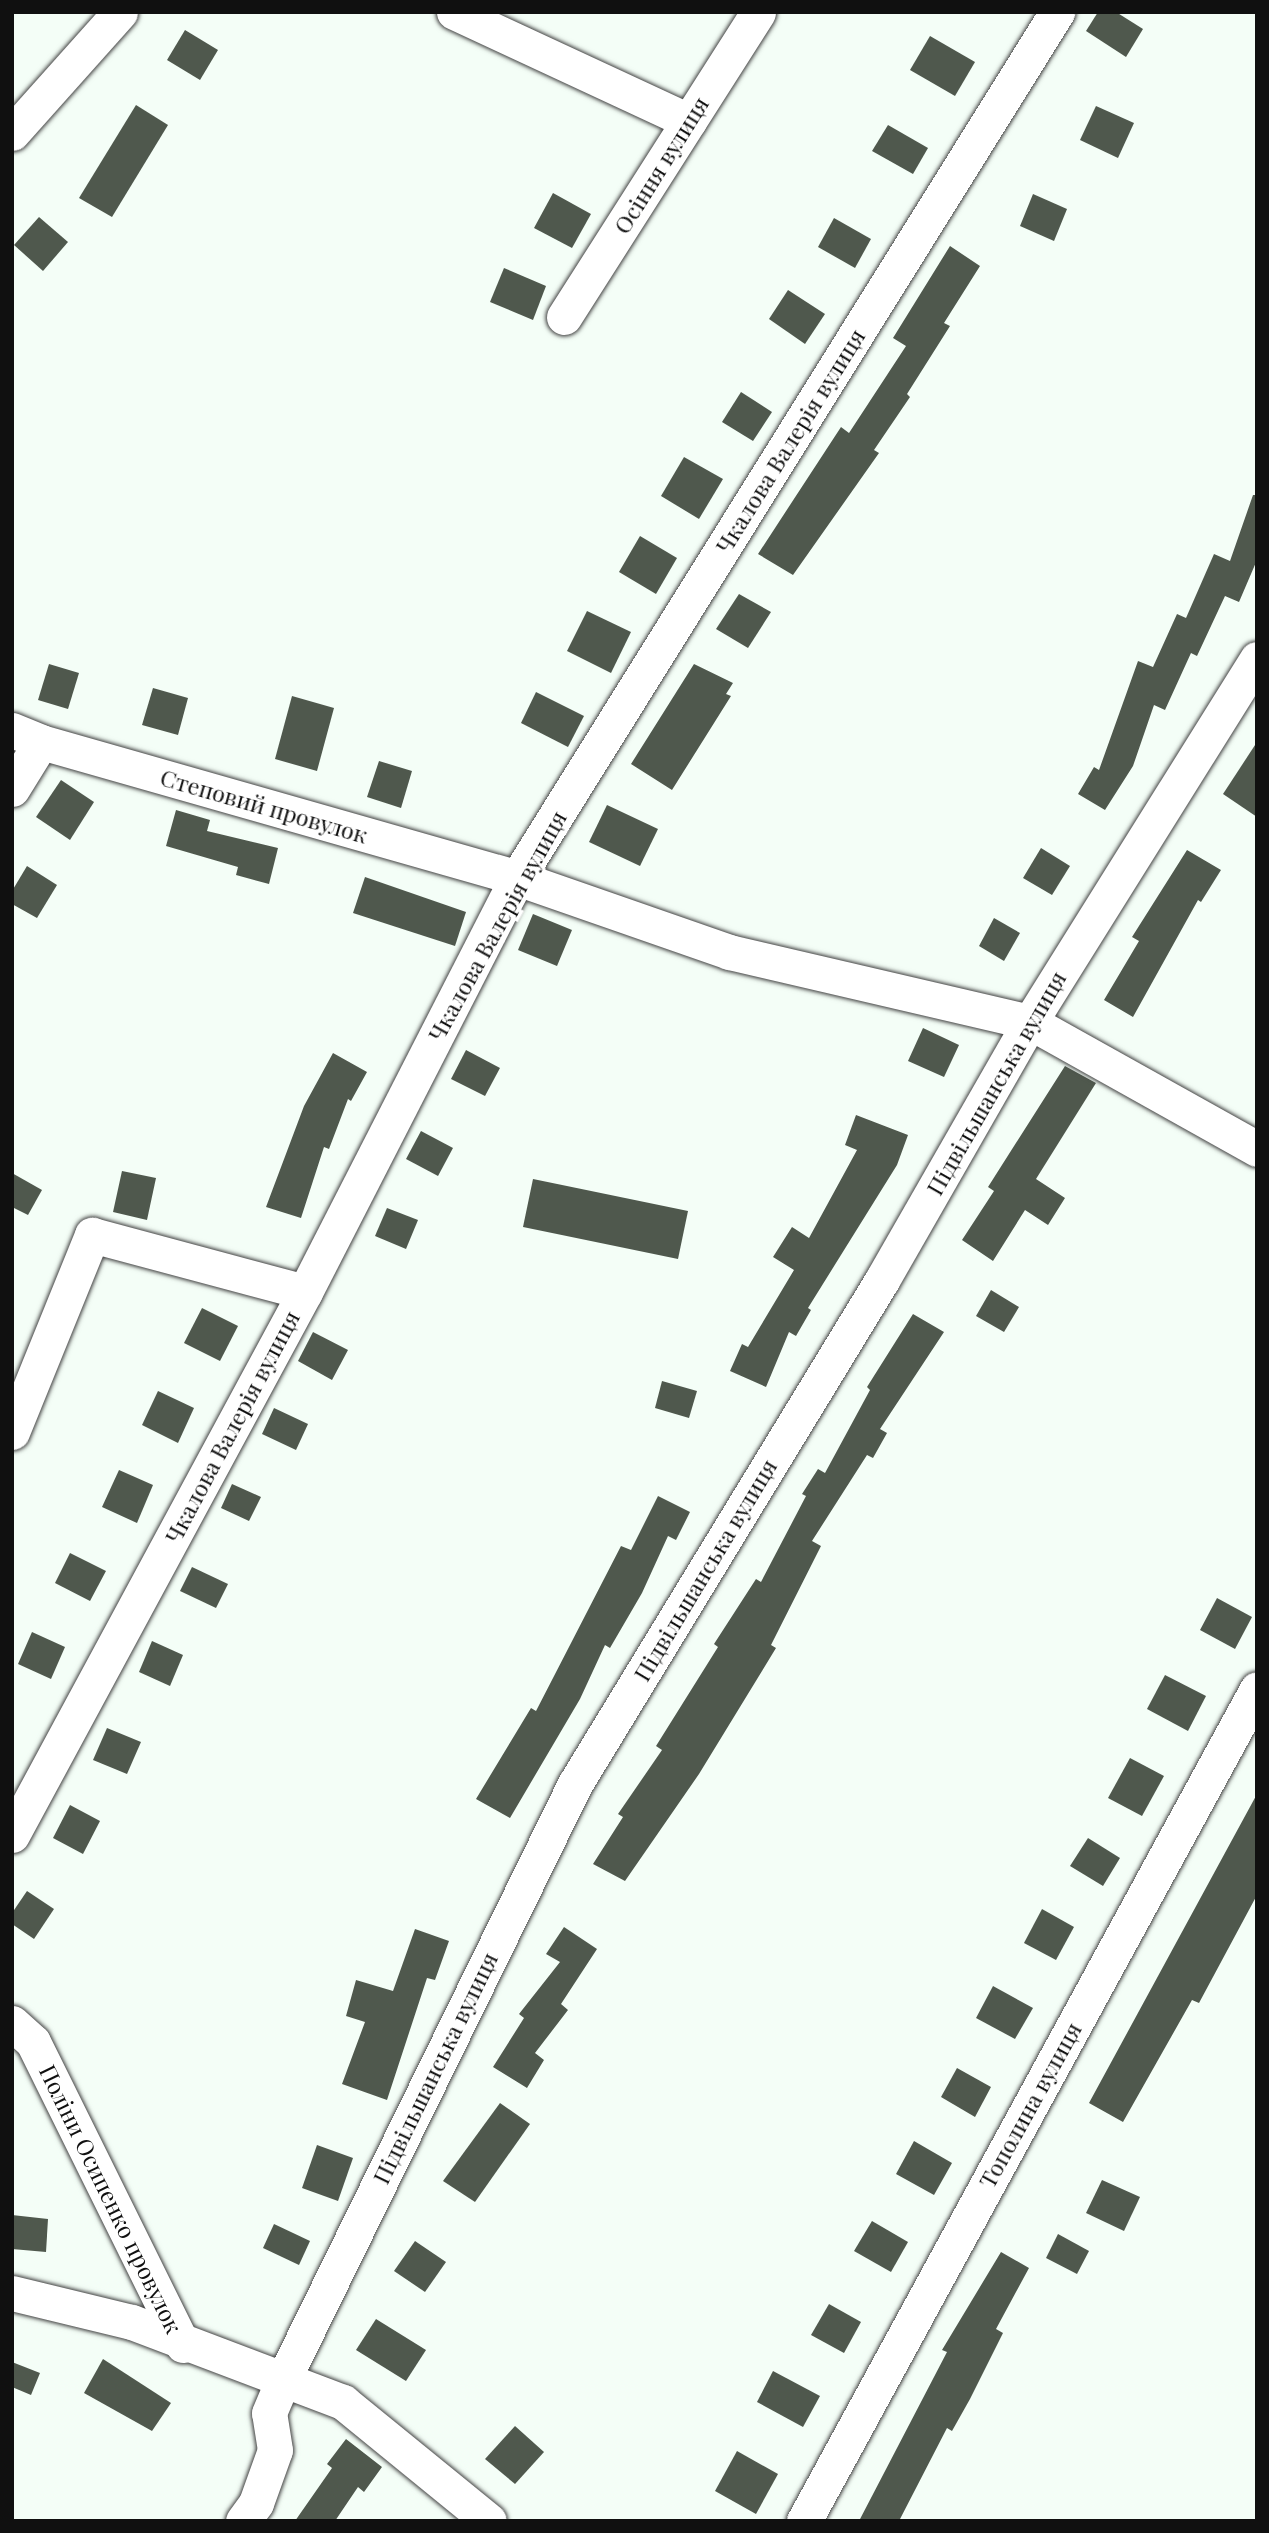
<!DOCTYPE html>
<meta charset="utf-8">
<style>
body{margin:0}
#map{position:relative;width:1269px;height:2533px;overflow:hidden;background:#f4fef7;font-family:"Playfair Display",serif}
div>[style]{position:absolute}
.building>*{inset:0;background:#4f584d}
.roads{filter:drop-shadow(0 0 2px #434343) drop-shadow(0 0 2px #434343)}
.minor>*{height:35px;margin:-17.5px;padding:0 17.5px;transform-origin:17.5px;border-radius:17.5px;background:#fff}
span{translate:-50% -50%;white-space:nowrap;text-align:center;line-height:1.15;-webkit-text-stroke:7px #fff;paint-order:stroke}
.street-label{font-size:23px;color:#101010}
.frame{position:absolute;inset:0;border:14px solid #101010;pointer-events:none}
</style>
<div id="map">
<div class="building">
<i style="clip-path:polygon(1098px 12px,1116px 12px,1143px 29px,1126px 57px,1086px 31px)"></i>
<i style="clip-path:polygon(185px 30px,218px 50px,200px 80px,167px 60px)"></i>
<i style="clip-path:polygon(930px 36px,975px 62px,955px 96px,910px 70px)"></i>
<i style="clip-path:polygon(136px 105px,168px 125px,112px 217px,79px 198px)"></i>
<i style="clip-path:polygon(1096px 106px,1134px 123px,1118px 158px,1080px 140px)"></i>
<i style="clip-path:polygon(888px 125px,928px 148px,913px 174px,872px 151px)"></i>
<i style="clip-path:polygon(553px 193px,591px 214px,572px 248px,534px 228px)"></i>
<i style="clip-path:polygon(1033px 194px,1067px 209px,1054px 241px,1020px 226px)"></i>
<i style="clip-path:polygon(39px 217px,68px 242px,43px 271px,14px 245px)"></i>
<i style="clip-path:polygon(834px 218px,871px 239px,855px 268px,818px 247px)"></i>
<i style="clip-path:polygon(950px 246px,980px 266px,944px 323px,950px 326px,907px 394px,910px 397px,874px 450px,879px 453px,793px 575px,758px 554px,841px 427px,849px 433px,906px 346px,893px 338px)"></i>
<i style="clip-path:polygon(504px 268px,546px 286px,533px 320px,490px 302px)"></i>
<i style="clip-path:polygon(788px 290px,825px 314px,805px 344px,769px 319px)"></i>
<i style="clip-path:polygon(741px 392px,772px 412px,753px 441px,722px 422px)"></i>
<i style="clip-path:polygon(684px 457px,723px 479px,699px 519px,661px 496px)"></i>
<i style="clip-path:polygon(1253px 495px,1257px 495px,1257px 560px,1239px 602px,1225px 596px,1197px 656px,1191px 653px,1165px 710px,1154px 705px,1133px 766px,1105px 810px,1078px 794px,1094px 767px,1099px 770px,1138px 661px,1153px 667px,1177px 614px,1186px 618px,1214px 554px,1230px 561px)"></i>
<i style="clip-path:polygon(640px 536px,677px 558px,656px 594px,619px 572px)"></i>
<i style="clip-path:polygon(739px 594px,771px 612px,748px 648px,716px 629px)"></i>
<i style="clip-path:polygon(587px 611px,631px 632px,611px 673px,567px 651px)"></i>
<i style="clip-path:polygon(49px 664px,79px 673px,68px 709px,38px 700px)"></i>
<i style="clip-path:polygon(694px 664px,733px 683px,726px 694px,731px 696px,672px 790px,631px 764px)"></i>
<i style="clip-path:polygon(153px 688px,188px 698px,178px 735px,142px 725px)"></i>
<i style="clip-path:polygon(536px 692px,584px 716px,568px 747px,521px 723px)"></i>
<i style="clip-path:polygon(292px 696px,334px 708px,317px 771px,275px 759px)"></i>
<i style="clip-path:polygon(1257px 742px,1257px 817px,1223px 794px)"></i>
<i style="clip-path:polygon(379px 761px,412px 771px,401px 808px,367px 797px)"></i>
<i style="clip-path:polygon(61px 780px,94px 802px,70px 840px,36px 817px)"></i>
<i style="clip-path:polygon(607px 805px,658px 829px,640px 866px,589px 842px)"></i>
<i style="clip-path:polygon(176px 810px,210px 820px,207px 831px,278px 848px,269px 884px,236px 875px,238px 867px,166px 846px)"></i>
<i style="clip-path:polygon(1041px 848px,1070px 866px,1052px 895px,1023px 878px)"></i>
<i style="clip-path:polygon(1187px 850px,1221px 870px,1201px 902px,1198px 900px,1133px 1017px,1104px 1000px,1139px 941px,1132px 937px)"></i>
<i style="clip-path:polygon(27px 866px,57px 885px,37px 918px,12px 904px,12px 891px)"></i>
<i style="clip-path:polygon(365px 877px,466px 912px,455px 946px,353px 913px)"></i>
<i style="clip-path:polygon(533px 914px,572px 930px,557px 966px,518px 950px)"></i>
<i style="clip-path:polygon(994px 918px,1020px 933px,1004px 961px,979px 946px)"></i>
<i style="clip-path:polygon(923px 1028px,959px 1045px,944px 1077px,908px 1061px)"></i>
<i style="clip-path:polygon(466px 1050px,500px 1068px,485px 1096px,451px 1079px)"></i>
<i style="clip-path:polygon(333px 1053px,367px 1072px,351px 1101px,348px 1099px,329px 1149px,324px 1147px,301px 1218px,266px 1207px,304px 1106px)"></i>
<i style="clip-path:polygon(1065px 1066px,1096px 1083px,1036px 1179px,1065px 1198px,1048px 1225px,1025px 1210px,993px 1261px,962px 1240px,994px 1191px,988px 1187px)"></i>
<i style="clip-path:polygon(856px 1115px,908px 1135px,897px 1165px,808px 1308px,811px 1310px,796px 1336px,789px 1332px,766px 1387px,730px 1371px,742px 1344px,748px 1347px,794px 1270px,773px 1257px,792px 1227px,809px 1238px,857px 1150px,845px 1145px)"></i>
<i style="clip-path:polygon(421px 1131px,453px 1148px,438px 1176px,406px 1159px)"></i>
<i style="clip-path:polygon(122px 1171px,156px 1178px,147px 1220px,113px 1212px)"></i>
<i style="clip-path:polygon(12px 1173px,42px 1190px,28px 1215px,12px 1207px)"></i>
<i style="clip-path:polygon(533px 1179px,688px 1211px,678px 1259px,523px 1227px)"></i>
<i style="clip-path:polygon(387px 1208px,418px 1220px,406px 1249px,375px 1236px)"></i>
<i style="clip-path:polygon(991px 1290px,1019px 1307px,1004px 1332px,976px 1316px)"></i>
<i style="clip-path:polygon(202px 1308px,238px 1326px,220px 1361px,184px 1343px)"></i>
<i style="clip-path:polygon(913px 1314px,944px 1332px,880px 1429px,887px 1433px,873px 1458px,867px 1455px,812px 1541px,821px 1546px,771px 1645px,776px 1648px,699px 1774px,625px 1881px,593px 1864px,623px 1817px,618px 1814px,662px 1750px,656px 1746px,718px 1647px,714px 1644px,756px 1579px,761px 1582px,806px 1496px,802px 1494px,818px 1469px,825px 1473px,870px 1390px,867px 1387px)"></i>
<i style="clip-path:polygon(313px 1332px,348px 1350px,332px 1380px,298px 1361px)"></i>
<i style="clip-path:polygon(662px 1381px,697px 1391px,689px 1418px,655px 1408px)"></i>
<i style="clip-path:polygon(158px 1391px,194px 1408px,178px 1443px,142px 1425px)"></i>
<i style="clip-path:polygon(274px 1408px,308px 1424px,296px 1450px,262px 1434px)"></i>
<i style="clip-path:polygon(119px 1470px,153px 1485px,137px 1523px,102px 1507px)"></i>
<i style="clip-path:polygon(232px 1484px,261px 1497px,249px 1521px,221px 1508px)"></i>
<i style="clip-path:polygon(658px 1496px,690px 1512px,676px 1540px,668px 1536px,642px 1593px,610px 1648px,605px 1645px,580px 1699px,510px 1818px,476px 1799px,531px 1708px,536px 1711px,621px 1546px,631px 1550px)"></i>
<i style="clip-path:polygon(70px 1553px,106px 1571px,90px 1601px,55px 1583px)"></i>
<i style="clip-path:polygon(192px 1567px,228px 1584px,216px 1608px,180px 1591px)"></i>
<i style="clip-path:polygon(1217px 1598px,1252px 1617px,1235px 1649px,1200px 1630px)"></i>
<i style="clip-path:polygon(32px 1632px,65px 1647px,51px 1679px,18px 1664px)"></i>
<i style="clip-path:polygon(152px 1641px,183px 1655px,170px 1686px,139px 1672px)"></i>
<i style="clip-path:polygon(1165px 1675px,1206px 1696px,1188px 1731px,1147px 1709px)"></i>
<i style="clip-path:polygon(107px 1728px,141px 1742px,127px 1774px,93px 1760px)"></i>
<i style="clip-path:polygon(1130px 1758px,1164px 1776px,1142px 1816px,1108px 1798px)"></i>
<i style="clip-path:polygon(1257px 1794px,1257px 1895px,1199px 2003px,1192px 2000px,1123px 2122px,1089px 2103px)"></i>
<i style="clip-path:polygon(70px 1805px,100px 1821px,83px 1854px,53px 1838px)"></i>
<i style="clip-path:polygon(1088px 1838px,1120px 1858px,1103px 1886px,1070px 1866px)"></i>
<i style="clip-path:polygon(27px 1891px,54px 1909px,34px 1939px,12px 1924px,12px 1913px)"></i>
<i style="clip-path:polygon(1042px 1909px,1074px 1927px,1056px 1960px,1024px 1943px)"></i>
<i style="clip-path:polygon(564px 1927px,597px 1949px,561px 2004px,568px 2010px,535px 2053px,544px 2060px,527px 2088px,493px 2067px,524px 2018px,519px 2014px,560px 1962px,546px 1954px)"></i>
<i style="clip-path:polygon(415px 1929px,449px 1941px,435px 1980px,427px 1978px,387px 2100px,342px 2084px,365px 2022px,346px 2016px,356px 1980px,393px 1991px)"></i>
<i style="clip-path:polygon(993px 1986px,1033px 2008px,1015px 2039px,976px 2018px)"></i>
<i style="clip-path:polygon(957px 2068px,991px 2087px,975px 2117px,941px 2097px)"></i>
<i style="clip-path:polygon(500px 2103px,530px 2124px,475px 2202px,443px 2181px)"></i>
<i style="clip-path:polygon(914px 2141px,952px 2163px,934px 2195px,896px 2174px)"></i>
<i style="clip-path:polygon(317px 2145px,353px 2158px,338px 2201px,302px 2188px)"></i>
<i style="clip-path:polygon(1102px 2180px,1140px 2197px,1124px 2231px,1086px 2213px)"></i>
<i style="clip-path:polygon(12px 2215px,48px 2219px,46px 2252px,12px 2249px)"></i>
<i style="clip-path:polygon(872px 2221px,908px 2242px,891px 2272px,854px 2251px)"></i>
<i style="clip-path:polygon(274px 2224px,310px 2241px,299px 2265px,263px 2248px)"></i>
<i style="clip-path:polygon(1058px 2234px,1089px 2251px,1077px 2274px,1046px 2258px)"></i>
<i style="clip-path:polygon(415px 2241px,446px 2262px,425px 2292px,394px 2271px)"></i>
<i style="clip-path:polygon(1001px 2252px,1029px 2268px,996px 2329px,1003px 2333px,970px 2399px,952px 2431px,947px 2428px,899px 2521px,859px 2521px,947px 2352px,942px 2350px)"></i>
<i style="clip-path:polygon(829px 2304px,861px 2322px,844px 2353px,811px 2335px)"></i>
<i style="clip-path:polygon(376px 2319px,426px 2350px,406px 2381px,356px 2350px)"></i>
<i style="clip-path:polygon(103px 2359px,171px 2403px,152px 2431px,84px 2393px)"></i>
<i style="clip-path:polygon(12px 2362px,40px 2373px,31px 2395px,12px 2387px)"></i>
<i style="clip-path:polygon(773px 2371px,820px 2396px,803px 2427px,757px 2402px)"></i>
<i style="clip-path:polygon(515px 2426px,544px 2452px,515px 2484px,485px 2459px)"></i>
<i style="clip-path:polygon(346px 2439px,382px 2467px,364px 2492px,358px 2487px,335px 2521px,295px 2521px,332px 2468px,327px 2464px)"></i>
<i style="clip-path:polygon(737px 2451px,778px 2474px,756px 2514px,715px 2491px)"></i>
</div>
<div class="roads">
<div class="minor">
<i style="left:454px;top:12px;width:259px;rotate:24.9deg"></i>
<i style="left:12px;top:133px;width:162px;rotate:-48.2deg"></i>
<i style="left:564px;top:317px;width:361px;rotate:-57.5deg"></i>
<i style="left:12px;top:730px;width:31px;rotate:22deg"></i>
<i style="left:41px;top:742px;width:495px;rotate:15.9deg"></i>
<i style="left:517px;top:878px;width:225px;rotate:19.2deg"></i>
<i style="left:729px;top:952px;width:309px;rotate:13.1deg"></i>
<i style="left:1030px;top:1022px;width:260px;rotate:29.2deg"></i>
<i style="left:12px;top:789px;width:55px;rotate:-58.3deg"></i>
<i style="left:12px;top:1432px;width:213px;rotate:-67.9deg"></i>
<i style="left:92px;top:1235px;width:220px;rotate:15deg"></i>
<i style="left:12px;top:1835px;width:617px;rotate:-61.65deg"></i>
<i style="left:305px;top:1292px;width:465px;rotate:-62.9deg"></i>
<i style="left:517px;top:878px;width:1021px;rotate:-58.05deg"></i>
<i style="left:12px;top:2023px;width:28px;rotate:42deg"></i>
<i style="left:33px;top:2042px;width:338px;rotate:63.7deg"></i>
<i style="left:12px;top:2293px;width:123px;rotate:13.6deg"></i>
<i style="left:132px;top:2322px;width:226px;rotate:20.8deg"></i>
<i style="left:343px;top:2402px;width:188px;rotate:39.2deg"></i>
<i style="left:243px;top:2521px;width:22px;rotate:-54deg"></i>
<i style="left:256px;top:2503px;width:56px;rotate:-70.3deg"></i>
<i style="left:275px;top:2450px;width:37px;rotate:-99deg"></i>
<i style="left:269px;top:2413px;width:34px;rotate:-67deg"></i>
<i style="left:282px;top:2382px;width:666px;rotate:-63.9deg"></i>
<i style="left:575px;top:1784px;width:590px;rotate:-58.65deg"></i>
<i style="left:882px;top:1280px;width:297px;rotate:-60.2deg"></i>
<i style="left:1030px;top:1022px;width:428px;rotate:-58deg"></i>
<i style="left:804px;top:2521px;width:947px;rotate:-61.43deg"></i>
</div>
</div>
<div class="street-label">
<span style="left:661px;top:165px;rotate:-58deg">Осіння вулиця</span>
<span style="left:790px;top:441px;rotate:-58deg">Чкалова Валерія вулиця</span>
<span style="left:264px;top:806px;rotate:16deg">Степовий провулок</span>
<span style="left:497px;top:926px;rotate:-61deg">Чкалова Валерія вулиця</span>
<span style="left:996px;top:1083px;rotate:-60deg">Підвільшанська вулиця</span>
<span style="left:232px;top:1427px;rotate:-62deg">Чкалова Валерія вулиця</span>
<span style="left:705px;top:1570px;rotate:-59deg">Підвільшанська вулиця</span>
<span style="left:435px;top:2068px;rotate:-64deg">Підвільшанська вулиця</span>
<span style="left:1030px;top:2105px;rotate:-61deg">Тополина вулиця</span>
<span style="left:111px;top:2199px;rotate:64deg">Поліни Осипенко провулок</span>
</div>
<div class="frame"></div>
</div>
